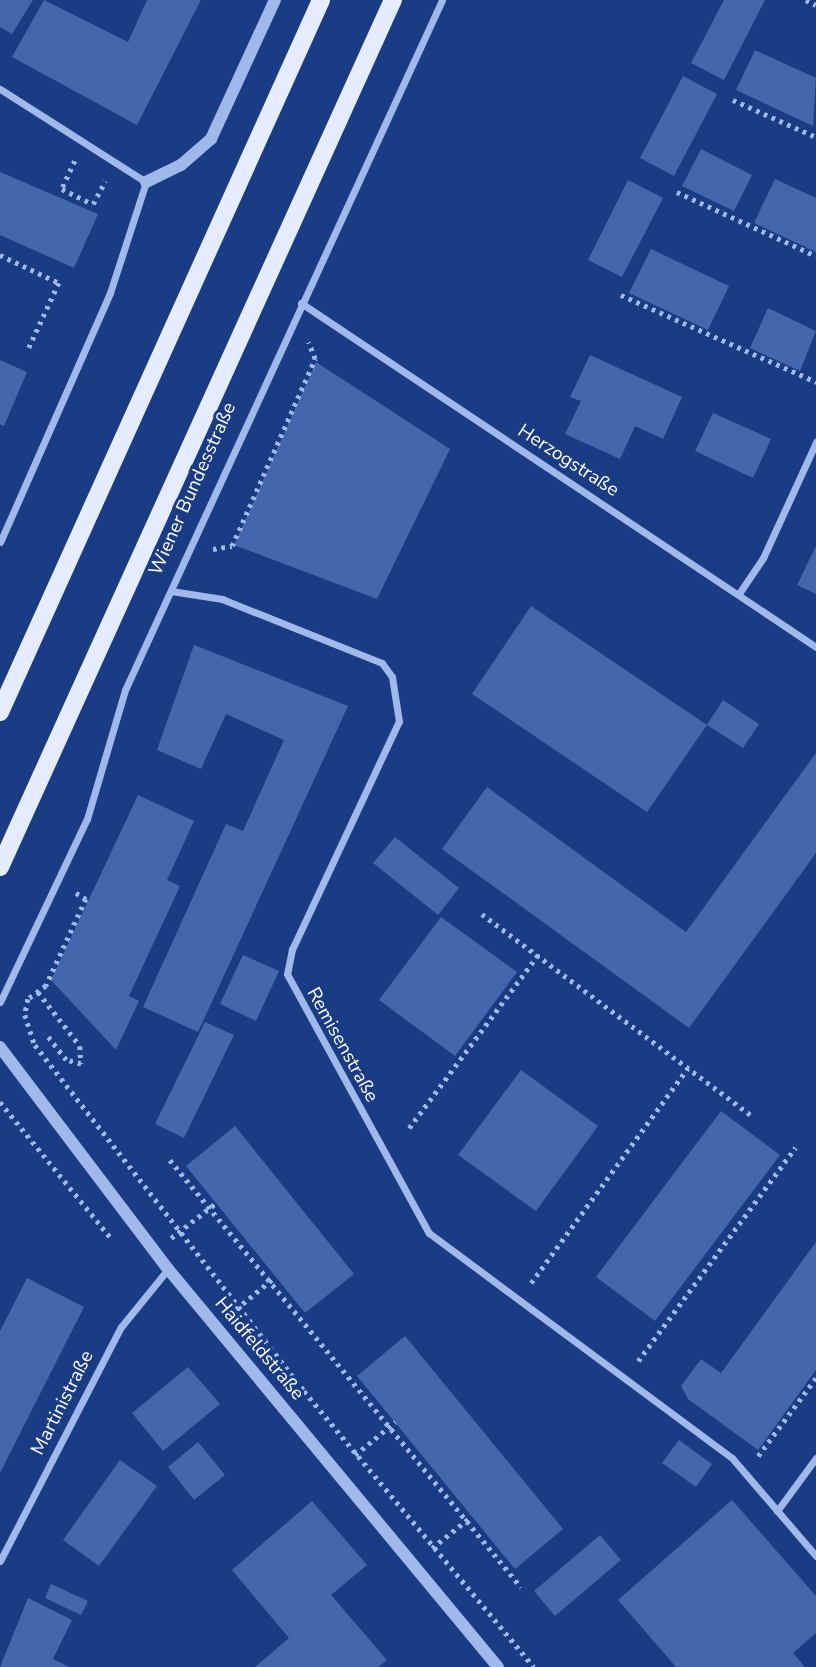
<!DOCTYPE html>
<meta charset="utf-8">
<style>
body{margin:0}
#map{position:relative;width:816px;height:1667px;overflow:hidden;background:#1a3c84;font-family:"Nunito Sans",sans-serif}
div>[style]{position:absolute}
.building>*{inset:0;background:#4366ad}
.path>*{height:4.5px;margin-top:-2.25px;transform-origin:0;background:repeating-linear-gradient(90deg,#a0b9eb 0 3.5px,transparent 0 8.5px)}
.minor>*{height:7px;margin:-3.5px;padding:0 3.5px;transform-origin:3.5px;border-radius:3.5px;background:#a0b9eb}
.tertiary>*{height:12px;margin:-6px;padding:0 6px;transform-origin:6px;border-radius:6px;background:#a0b9eb}
.primary>*{height:18px;margin:-9px;padding:0 9px;transform-origin:9px;border-radius:9px;background:#e5ecff}
span{translate:-50% -50%;white-space:nowrap;text-align:center;line-height:1.15;-webkit-text-stroke:6px #1a3c84;paint-order:stroke}
.street-label{font-size:19px;color:#fff}
</style>
<div id="map">
<div class="building">
<i style="clip-path:polygon(0 0,33px 0,12px 34px,0 27px)"></i>
<i style="clip-path:polygon(44px 0,128px 42px,147px 0,201px 0,137px 125px,12px 57px)"></i>
<i style="clip-path:polygon(724px 0,765px 0,724px 80px,691px 63px)"></i>
<i style="clip-path:polygon(755px 50px,816px 78px,813px 126px,736px 90px)"></i>
<i style="clip-path:polygon(683px 76px,717px 94px,674px 176px,640px 158px)"></i>
<i style="clip-path:polygon(701px 149px,752px 175px,734px 211px,682px 186px)"></i>
<i style="clip-path:polygon(0 172px,98px 214px,74px 268px,0 235px)"></i>
<i style="clip-path:polygon(775px 179px,816px 198px,816px 252px,754px 223px)"></i>
<i style="clip-path:polygon(628px 180px,663px 198px,622px 277px,588px 260px)"></i>
<i style="clip-path:polygon(651px 249px,729px 286px,708px 330px,629px 293px)"></i>
<i style="clip-path:polygon(768px 308px,816px 331px,800px 371px,750px 348px)"></i>
<i style="clip-path:polygon(590px 355px,682px 397px,663px 439px,635px 426px,620px 459px,565px 434px,581px 401px,570px 397px)"></i>
<i style="clip-path:polygon(0 360px,27px 372px,4px 426px,0 424px)"></i>
<i style="clip-path:polygon(316px 362px,450px 449px,377px 599px,234px 545px)"></i>
<i style="clip-path:polygon(713px 413px,771px 439px,753px 478px,695px 451px)"></i>
<i style="clip-path:polygon(816px 546px,816px 594px,797px 585px)"></i>
<i style="clip-path:polygon(531px 606px,707px 725px,647px 812px,472px 694px)"></i>
<i style="clip-path:polygon(194px 645px,348px 706px,198px 1032px,143px 1007px,226px 824px,243px 831px,284px 740px,226px 714px,201px 769px,157px 750px)"></i>
<i style="clip-path:polygon(723px 700px,759px 724px,743px 748px,707px 725px)"></i>
<i style="clip-path:polygon(816px 753px,816px 853px,689px 1028px,442px 849px,487px 787px,686px 932px)"></i>
<i style="clip-path:polygon(138px 795px,194px 821px,167px 880px,180px 886px,129px 996px,139px 1001px,116px 1050px,51px 980px)"></i>
<i style="clip-path:polygon(395px 837px,459px 888px,438px 915px,373px 863px)"></i>
<i style="clip-path:polygon(441px 917px,517px 972px,455px 1056px,379px 1000px)"></i>
<i style="clip-path:polygon(243px 955px,279px 971px,256px 1021px,220px 1004px)"></i>
<i style="clip-path:polygon(205px 1022px,234px 1035px,184px 1138px,155px 1124px)"></i>
<i style="clip-path:polygon(521px 1070px,598px 1126px,536px 1211px,458px 1155px)"></i>
<i style="clip-path:polygon(721px 1111px,780px 1155px,655px 1321px,596px 1277px)"></i>
<i style="clip-path:polygon(235px 1126px,354px 1274px,305px 1313px,186px 1166px)"></i>
<i style="clip-path:polygon(816px 1242px,816px 1370px,758px 1450px,688px 1399px,681px 1386px,701px 1359px,721px 1373px)"></i>
<i style="clip-path:polygon(27px 1278px,84px 1307px,0 1473px,0 1331px)"></i>
<i style="clip-path:polygon(405px 1336px,563px 1529px,515px 1569px,357px 1376px)"></i>
<i style="clip-path:polygon(188px 1367px,220px 1404px,163px 1451px,132px 1413px)"></i>
<i style="clip-path:polygon(679px 1440px,712px 1464px,696px 1487px,662px 1463px)"></i>
<i style="clip-path:polygon(198px 1442px,225px 1475px,194px 1500px,168px 1467px)"></i>
<i style="clip-path:polygon(120px 1460px,157px 1486px,99px 1566px,63px 1540px)"></i>
<i style="clip-path:polygon(732px 1500px,816px 1596px,816px 1633px,793px 1653px,805px 1667px,676px 1667px,618px 1600px)"></i>
<i style="clip-path:polygon(312px 1501px,367px 1565px,331px 1595px,387px 1660px,378px 1667px,255px 1667px,289px 1638px,232px 1570px)"></i>
<i style="clip-path:polygon(600px 1535px,621px 1560px,555px 1616px,534px 1591px)"></i>
<i style="clip-path:polygon(51px 1584px,88px 1601px,81px 1615px,45px 1598px)"></i>
<i style="clip-path:polygon(28px 1598px,72px 1620px,53px 1659px,69px 1667px,0 1667px)"></i>
</div>
<div class="path">
<i style="left:806px;top:0;width:11px;rotate:27deg"></i>
<i style="left:733px;top:100px;width:91px;rotate:24deg"></i>
<i style="left:75px;top:161px;width:31px;rotate:115deg"></i>
<i style="left:62px;top:189px;width:34px;rotate:26deg"></i>
<i style="left:93px;top:204px;width:26px;rotate:-62deg"></i>
<i style="left:677px;top:192px;width:153px;rotate:24.7deg"></i>
<i style="left:0;top:255px;width:65px;rotate:25.4deg"></i>
<i style="left:59px;top:283px;width:74px;rotate:114.8deg"></i>
<i style="left:621px;top:295px;width:214px;rotate:24deg"></i>
<i style="left:213px;top:549px;width:19px;rotate:-9deg"></i>
<i style="left:232px;top:546px;width:205px;rotate:-66.1deg"></i>
<i style="left:315px;top:359px;width:18px;rotate:-112deg"></i>
<i style="left:76px;top:893px;width:12px;rotate:31deg"></i>
<i style="left:86px;top:899px;width:96px;rotate:114.7deg"></i>
<i style="left:46px;top:986px;width:22px;rotate:144deg"></i>
<i style="left:28px;top:999px;width:16px;rotate:101deg"></i>
<i style="left:25px;top:1015px;width:32px;rotate:72deg"></i>
<i style="left:35px;top:1045px;width:438px;rotate:52.1deg"></i>
<i style="left:304px;top:1391px;width:359px;rotate:50.2deg"></i>
<i style="left:482px;top:914px;width:337px;rotate:36.8deg"></i>
<i style="left:38px;top:992px;width:68px;rotate:52.1deg"></i>
<i style="left:80px;top:1046px;width:18px;rotate:87deg"></i>
<i style="left:81px;top:1064px;width:16px;rotate:-165deg"></i>
<i style="left:66px;top:1060px;width:34px;rotate:-128deg"></i>
<i style="left:0;top:1102px;width:174px;rotate:50.8deg"></i>
<i style="left:409px;top:1128px;width:216px;rotate:-53.3deg"></i>
<i style="left:170px;top:1160px;width:553px;rotate:50.58deg"></i>
<i style="left:171px;top:1238px;width:57px;rotate:-37.9deg"></i>
<i style="left:531px;top:1283px;width:266px;rotate:-53.9deg"></i>
<i style="left:236px;top:1309px;width:50px;rotate:-39.4deg"></i>
<i style="left:638px;top:1361px;width:265px;rotate:-53.6deg"></i>
<i style="left:355px;top:1455px;width:52px;rotate:-39.5deg"></i>
<i style="left:758px;top:1456px;width:97px;rotate:-53.4deg"></i>
<i style="left:432px;top:1548px;width:51px;rotate:-38.7deg"></i>
</div>
<div class="minor">
<i style="left:0;top:89px;width:173px;rotate:32.5deg"></i>
<i style="left:146px;top:182px;width:117px;rotate:108deg"></i>
<i style="left:110px;top:293px;width:272px;rotate:113.8deg"></i>
<i style="left:301px;top:303px;width:619px;rotate:33.74deg"></i>
<i style="left:171px;top:591px;width:52px;rotate:8.9deg"></i>
<i style="left:222px;top:599px;width:172px;rotate:21.8deg"></i>
<i style="left:382px;top:663px;width:17px;rotate:54deg"></i>
<i style="left:392px;top:677px;width:45px;rotate:81deg"></i>
<i style="left:399px;top:721px;width:252px;rotate:115.1deg"></i>
<i style="left:292px;top:949px;width:25px;rotate:101deg"></i>
<i style="left:287px;top:974px;width:295px;rotate:61.3deg"></i>
<i style="left:429px;top:1233px;width:377px;rotate:36.6deg"></i>
<i style="left:732px;top:1458px;width:129px;rotate:49.4deg"></i>
<i style="left:740px;top:592px;width:41px;rotate:-55.9deg"></i>
<i style="left:763px;top:558px;width:128px;rotate:-65.4deg"></i>
<i style="left:0;top:1002px;width:203px;rotate:-64.6deg"></i>
<i style="left:87px;top:819px;width:134px;rotate:-73.6deg"></i>
<i style="left:125px;top:690px;width:759px;rotate:-65.32deg"></i>
<i style="left:777px;top:1511px;width:66px;rotate:-53.7deg"></i>
<i style="left:0;top:1561px;width:263px;rotate:-62.7deg"></i>
<i style="left:121px;top:1327px;width:75px;rotate:-51deg"></i>
</div>
<div class="tertiary">
<i style="left:146px;top:182px;width:39px;rotate:-26deg"></i>
<i style="left:181px;top:165px;width:40px;rotate:-41deg"></i>
<i style="left:211px;top:139px;width:153px;rotate:-65.3deg"></i>
<i style="left:0;top:1047px;width:278px;rotate:52.9deg"></i>
<i style="left:168px;top:1269px;width:517px;rotate:50.34deg"></i>
</div>
<div class="primary">
<i style="left:0;top:712px;width:781px;rotate:-65.73deg"></i>
<i style="left:0;top:867px;width:952px;rotate:-65.62deg"></i>
</div>
<div class="street-label">
<span style="left:568px;top:461px;rotate:33deg">Herzogstraße</span>
<span style="left:193px;top:489px;rotate:-66deg">Wiener Bundesstraße</span>
<span style="left:342px;top:1045px;rotate:61deg">Remisenstraße</span>
<span style="left:259px;top:1349px;rotate:50deg">Haidfeldstraße</span>
<span style="left:63px;top:1403px;rotate:-63deg">Martinistraße</span>
</div>
</div>
